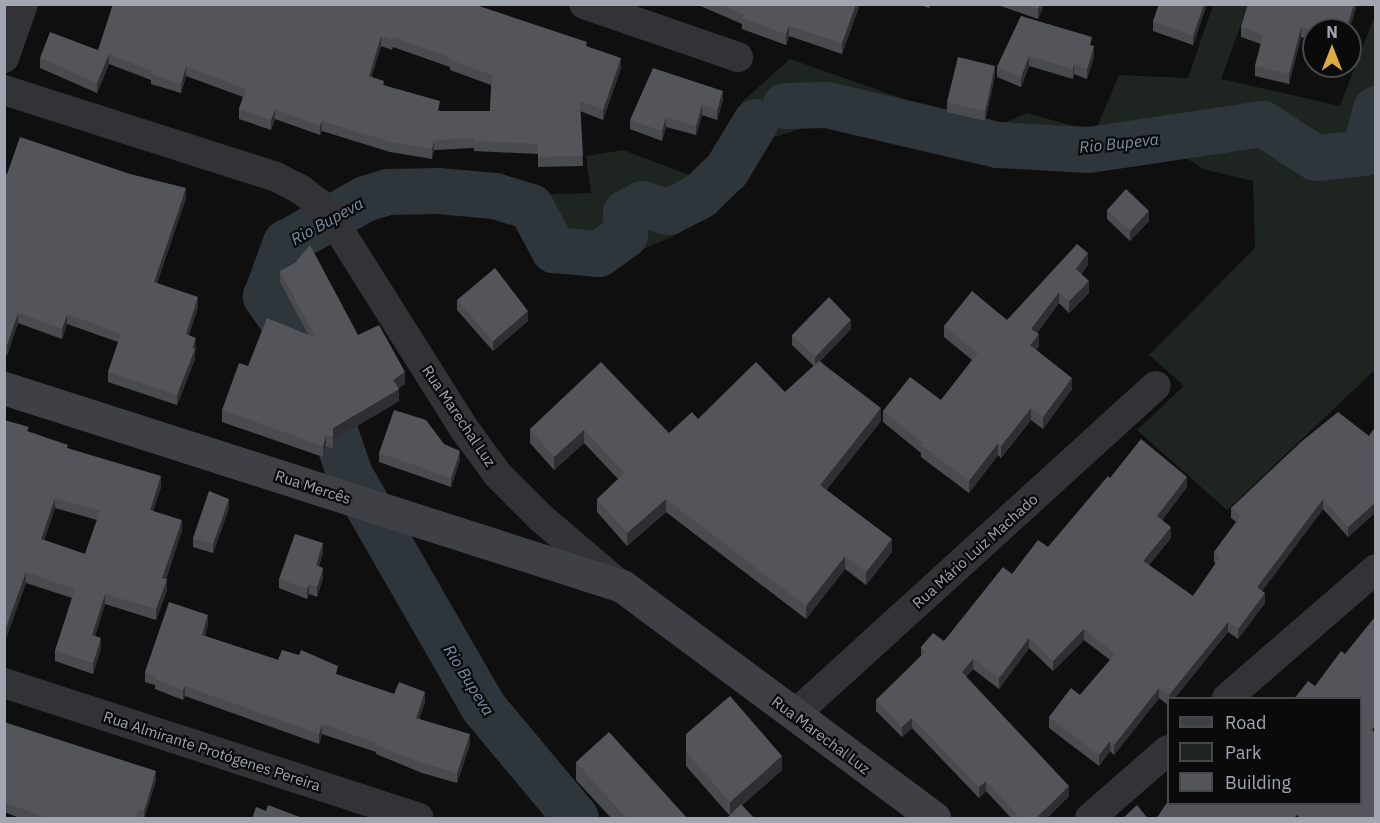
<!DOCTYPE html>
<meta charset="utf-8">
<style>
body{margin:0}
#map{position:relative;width:1380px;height:823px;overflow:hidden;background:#0f0f10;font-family:"IBM Plex Sans",sans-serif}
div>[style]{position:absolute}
.green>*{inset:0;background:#1e241f}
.river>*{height:46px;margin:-23px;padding:0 23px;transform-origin:23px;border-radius:23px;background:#2e353b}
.street>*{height:30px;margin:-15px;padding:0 15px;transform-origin:15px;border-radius:15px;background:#333337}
.secondary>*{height:33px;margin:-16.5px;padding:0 16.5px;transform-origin:16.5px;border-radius:16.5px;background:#3f4045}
.wall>*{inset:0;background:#4a4b4f}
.shaded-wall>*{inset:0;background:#2e2f32}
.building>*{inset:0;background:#53555a}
span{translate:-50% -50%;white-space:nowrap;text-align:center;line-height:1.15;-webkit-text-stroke:4.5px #0a0a0b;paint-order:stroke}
.street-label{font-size:15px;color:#a2a6b0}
.water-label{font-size:16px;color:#7c91a7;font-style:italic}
.frame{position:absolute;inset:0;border:6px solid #a2a6b0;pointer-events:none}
.legend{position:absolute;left:1167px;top:697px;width:195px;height:108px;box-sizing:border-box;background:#0a0a0b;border:2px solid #47484d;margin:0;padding:8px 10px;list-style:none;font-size:18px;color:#a2a6b0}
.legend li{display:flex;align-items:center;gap:12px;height:30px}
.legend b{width:30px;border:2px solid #47484d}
.north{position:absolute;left:1302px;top:18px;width:60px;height:60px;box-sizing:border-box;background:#0a0a0b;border:2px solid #47484d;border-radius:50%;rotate:0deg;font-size:16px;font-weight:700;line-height:24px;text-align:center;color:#a2a6b0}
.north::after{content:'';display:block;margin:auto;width:21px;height:27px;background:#dbac3d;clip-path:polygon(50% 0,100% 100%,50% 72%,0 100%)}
</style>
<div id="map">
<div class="green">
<i style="clip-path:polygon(1213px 5px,1248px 5px,1221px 79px,1340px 106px,1373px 20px,1376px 21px,1375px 370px,1227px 510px,1137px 430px,1184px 386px,1149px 355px,1255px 248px,1253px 181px,1203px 169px,1175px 151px,1095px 158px,974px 158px,822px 122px,768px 139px,740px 185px,676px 235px,593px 271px,556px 260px,513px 211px,465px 204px,419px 204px,364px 212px,344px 185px,388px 175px,522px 181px,530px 195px,591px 193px,586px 156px,623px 150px,697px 178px,743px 101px,790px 59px,990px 129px,1027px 113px,1095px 132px,1119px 75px,1188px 78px)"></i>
</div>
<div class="river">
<i style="left:785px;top:106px;width:42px;rotate:-1.4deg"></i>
<i style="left:827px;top:105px;width:176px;rotate:13.2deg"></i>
<i style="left:998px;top:145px;width:91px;rotate:3.1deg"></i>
<i style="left:1089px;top:150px;width:176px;rotate:-8.5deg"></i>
<i style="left:1263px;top:124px;width:63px;rotate:32.7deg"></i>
<i style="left:1316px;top:158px;width:49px;rotate:-5.8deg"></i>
<i style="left:1365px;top:153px;width:45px;rotate:-76deg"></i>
<i style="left:576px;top:818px;width:143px;rotate:-129.9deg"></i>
<i style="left:484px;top:708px;width:269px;rotate:-119.9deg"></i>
<i style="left:350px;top:475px;width:87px;rotate:-108.9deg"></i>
<i style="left:322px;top:393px;width:60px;rotate:-115.7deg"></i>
<i style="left:296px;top:339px;width:52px;rotate:-125.5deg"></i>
<i style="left:266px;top:297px;width:58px;rotate:-69.7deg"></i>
<i style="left:286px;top:243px;width:90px;rotate:-29.1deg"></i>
<i style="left:365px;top:199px;width:24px;rotate:-17deg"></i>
<i style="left:388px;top:192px;width:50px;rotate:-1.1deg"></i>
<i style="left:438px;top:191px;width:57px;rotate:5deg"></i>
<i style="left:495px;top:196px;width:38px;rotate:17deg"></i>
<i style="left:531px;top:207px;width:49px;rotate:61.9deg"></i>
<i style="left:554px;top:250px;width:45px;rotate:5.1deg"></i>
<i style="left:599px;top:254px;width:32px;rotate:-36deg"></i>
<i style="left:625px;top:235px;width:22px;rotate:-87deg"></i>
<i style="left:626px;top:213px;width:18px;rotate:-29deg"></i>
<i style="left:642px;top:204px;width:28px;rotate:17deg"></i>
<i style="left:669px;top:212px;width:35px;rotate:-27deg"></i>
<i style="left:700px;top:196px;width:37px;rotate:-44deg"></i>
<i style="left:727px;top:170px;width:56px;rotate:-58.9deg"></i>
</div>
<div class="street">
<i style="left:584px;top:4px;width:163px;rotate:19deg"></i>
<i style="left:4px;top:58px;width:57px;rotate:-70.6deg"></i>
<i style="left:4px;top:90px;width:286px;rotate:17.7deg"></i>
<i style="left:276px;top:177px;width:27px;rotate:27deg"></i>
<i style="left:300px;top:189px;width:23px;rotate:38deg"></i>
<i style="left:318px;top:203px;width:34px;rotate:52deg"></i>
<i style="left:339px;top:230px;width:236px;rotate:57.8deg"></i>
<i style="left:465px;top:430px;width:56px;rotate:53.7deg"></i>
<i style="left:498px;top:475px;width:59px;rotate:45deg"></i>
<i style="left:540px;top:517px;width:105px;rotate:40.4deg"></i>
<i style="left:4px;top:683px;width:436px;rotate:18deg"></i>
<i style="left:1227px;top:698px;width:197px;rotate:-40.9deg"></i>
<i style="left:794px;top:715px;width:489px;rotate:-42.3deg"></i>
<i style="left:1090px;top:818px;width:103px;rotate:-41.1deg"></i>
</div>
<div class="secondary">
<i style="left:4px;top:388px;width:649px;rotate:17.76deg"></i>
<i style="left:622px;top:586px;width:389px;rotate:36.6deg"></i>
</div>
<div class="wall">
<i style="clip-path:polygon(696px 4px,860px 4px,842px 54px,789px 36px,786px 45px,742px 29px,742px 24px)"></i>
<i style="clip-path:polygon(917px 4px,931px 4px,929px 8px)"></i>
<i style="clip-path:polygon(995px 4px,1044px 4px,1038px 19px)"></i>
<i style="clip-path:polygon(1207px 4px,1193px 45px,1153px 31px,1153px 21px)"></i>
<i style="clip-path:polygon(1248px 4px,1357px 4px,1349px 30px,1314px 30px,1314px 41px,1301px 37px,1289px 84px,1255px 76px,1255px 66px,1261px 44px,1241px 37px,1241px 27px)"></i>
<i style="clip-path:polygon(evenodd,370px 6px,587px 46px,621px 68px,603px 120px,580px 111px,583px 166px,538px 167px,538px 154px,474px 151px,474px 148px,434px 150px,432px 159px,390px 152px,322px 131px,320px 135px,275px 119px,271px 130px,239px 119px,239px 109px,243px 97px,186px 76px,181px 93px,151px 84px,151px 80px,109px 64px,97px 93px,40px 68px,40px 58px,98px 50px,370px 6px,381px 46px,392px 50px,393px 47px,450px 67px,450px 70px,491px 85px,490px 111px,440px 111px,384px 85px,371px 77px,381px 46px)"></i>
<i style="clip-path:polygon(1021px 16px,1092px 46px,1094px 56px,1087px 79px,1074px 74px,1073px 79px,1029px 66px,1021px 87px,997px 77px,997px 67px)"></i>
<i style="clip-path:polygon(995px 76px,985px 121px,947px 112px,947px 102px)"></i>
<i style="clip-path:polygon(723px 100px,717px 120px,702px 115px,696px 135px,666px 127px,662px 141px,630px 129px,630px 120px)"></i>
<i style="clip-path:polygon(4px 173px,186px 198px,157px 283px,198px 307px,189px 335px,196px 348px,195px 351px,195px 359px,177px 405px,108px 382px,108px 372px,118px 342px,67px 324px,62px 339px,18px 323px,7px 355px,4px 354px)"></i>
<i style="clip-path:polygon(1107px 210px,1149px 221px,1130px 241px,1107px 219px)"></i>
<i style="clip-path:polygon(1088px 265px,1081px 274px,1089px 293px,1069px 313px,1059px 303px,1037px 333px,1039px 346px,1036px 349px,1072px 389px,1043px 429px,1031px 420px,1001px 458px,998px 455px,969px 493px,921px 457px,921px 453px,883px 422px,883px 411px,941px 400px,972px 360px,944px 337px,944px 326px,1007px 320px)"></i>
<i style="clip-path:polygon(280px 271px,358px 335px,405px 384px,398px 388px,399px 401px,333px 440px,333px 448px,326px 447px,323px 457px,222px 422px,222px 410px,248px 366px,308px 334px,280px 282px)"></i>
<i style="clip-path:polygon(457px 300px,528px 321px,493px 351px,457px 310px)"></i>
<i style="clip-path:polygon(851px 329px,820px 361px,881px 421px,826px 490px,892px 552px,866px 585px,845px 569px,806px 619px,666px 512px,627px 546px,597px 512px,597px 499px,618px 479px,584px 443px,554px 470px,530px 443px,530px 429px,669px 433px,698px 419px,785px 392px,814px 366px,792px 345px,792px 335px)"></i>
<i style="clip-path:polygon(evenodd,4px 420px,29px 432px,161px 487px,153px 511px,182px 530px,166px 579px,167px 590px,156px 620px,105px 604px,95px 636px,101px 648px,93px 674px,55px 661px,55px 651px,72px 598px,26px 583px,4px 641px,4px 420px,55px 508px,97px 520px,85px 554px,44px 540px,55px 508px)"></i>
<i style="clip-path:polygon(1376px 426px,1376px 512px,1348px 537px,1323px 509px,1262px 591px,1265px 603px,1238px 639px,1228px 632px,1174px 699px,1168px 699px,1168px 705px,1159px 698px,1114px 755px,1110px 751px,1099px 766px,1049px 728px,1049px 717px,1080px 695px,1110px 660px,1084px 640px,1053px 671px,1029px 648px,999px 689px,973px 669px,966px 677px,1069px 796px,1046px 819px,1012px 819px,986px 791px,979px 798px,912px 728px,902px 737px,876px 711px,876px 700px,921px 656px,921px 647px,944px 641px,1012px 574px,1048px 547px,1110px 478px,1187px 487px,1162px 520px,1171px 538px,1149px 565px,1193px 596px,1216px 564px,1214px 562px,1214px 552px,1236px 522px,1231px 518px,1231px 508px,1369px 436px)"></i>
<i style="clip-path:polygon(444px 444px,460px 460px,451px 487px,379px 462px,379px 453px)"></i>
<i style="clip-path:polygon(229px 508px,213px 553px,193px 547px,193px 538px)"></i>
<i style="clip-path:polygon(323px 553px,319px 566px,323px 578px,317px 597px,309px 594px,307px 599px,279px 588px,279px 579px)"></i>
<i style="clip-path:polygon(208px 624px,205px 636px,278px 660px,338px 675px,394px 694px,425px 702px,419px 719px,470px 744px,457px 783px,422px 773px,376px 754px,376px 752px,322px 734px,319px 744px,185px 696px,183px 700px,155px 689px,155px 685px,145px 682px,145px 672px)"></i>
<i style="clip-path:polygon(4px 722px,156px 780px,144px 819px,22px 819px,4px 812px)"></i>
<i style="clip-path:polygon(686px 734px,782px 770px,742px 805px,729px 815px,686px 766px)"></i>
<i style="clip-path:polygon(576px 762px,688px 819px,612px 819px,576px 780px)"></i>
</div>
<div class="shaded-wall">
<i style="clip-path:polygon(856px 4px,860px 4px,842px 54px,842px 43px)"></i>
<i style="clip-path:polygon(1040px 4px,1044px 4px,1038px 19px,1038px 9px)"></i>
<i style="clip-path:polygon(1204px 4px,1207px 4px,1193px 45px,1193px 36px)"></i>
<i style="clip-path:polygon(1354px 4px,1357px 4px,1349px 30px,1346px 30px)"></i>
<i style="clip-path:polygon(789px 26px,789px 36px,786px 45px,786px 34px)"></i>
<i style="clip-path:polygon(1301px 27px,1301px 37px,1289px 84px,1289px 74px)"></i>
<i style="clip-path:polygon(381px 36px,381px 46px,369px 86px,369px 76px)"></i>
<i style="clip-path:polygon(1094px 46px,1094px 56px,1087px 79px,1087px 69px)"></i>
<i style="clip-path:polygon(109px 54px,109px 64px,97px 93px,97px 83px)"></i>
<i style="clip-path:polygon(1029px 56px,1029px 66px,1021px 87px,1021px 77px)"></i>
<i style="clip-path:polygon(621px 58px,621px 68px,603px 120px,603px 110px)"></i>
<i style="clip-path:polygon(1074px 64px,1074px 74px,1073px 79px,1073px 69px)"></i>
<i style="clip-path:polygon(186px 66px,186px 76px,181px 93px,181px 84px)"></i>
<i style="clip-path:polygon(995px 66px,995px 76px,985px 121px,985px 111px)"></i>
<i style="clip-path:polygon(723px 91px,723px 100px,717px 120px,717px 110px)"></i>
<i style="clip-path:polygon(702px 105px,702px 115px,696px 135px,696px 126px)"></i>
<i style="clip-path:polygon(275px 109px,275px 119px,271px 130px,271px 120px)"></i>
<i style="clip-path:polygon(666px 117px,666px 127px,662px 141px,662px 131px)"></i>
<i style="clip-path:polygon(322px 121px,322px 131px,320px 135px,320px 126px)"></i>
<i style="clip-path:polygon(434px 140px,434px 150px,432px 159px,432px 149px)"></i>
<i style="clip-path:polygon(186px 188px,186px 198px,154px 291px,154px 282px)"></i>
<i style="clip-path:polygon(1149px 211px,1149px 221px,1130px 241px,1130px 231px)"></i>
<i style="clip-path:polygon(1088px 253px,1088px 265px,1076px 281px,1076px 269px)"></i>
<i style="clip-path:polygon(1089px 281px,1089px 293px,1069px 313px,1069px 301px)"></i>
<i style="clip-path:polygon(1059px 292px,1059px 303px,1031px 340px,1031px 329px)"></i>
<i style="clip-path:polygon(198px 297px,198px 307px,186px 344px,186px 334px)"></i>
<i style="clip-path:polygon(528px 311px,528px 321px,493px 351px,493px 341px)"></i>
<i style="clip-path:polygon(18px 313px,18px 323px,7px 355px,7px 345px)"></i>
<i style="clip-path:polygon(67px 314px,67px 324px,62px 339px,62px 329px)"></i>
<i style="clip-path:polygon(851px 320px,851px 329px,815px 367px,815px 357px)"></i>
<i style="clip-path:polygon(1039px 334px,1039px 346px,1030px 356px,1030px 345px)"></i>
<i style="clip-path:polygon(196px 338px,195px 359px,177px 405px,177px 395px)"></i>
<i style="clip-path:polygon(405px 372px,405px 384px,393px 392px,393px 380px)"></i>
<i style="clip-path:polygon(1072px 378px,1072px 389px,1043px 429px,1043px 417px)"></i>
<i style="clip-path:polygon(399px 389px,399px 401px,333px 440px,333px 428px)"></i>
<i style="clip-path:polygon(881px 408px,881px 421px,820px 498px,820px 485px)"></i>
<i style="clip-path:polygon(1031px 408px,1031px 420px,1001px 458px,1001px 446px)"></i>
<i style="clip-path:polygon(584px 430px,584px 443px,554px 470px,554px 457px)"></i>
<i style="clip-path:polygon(326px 435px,326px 447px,323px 457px,323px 446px)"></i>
<i style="clip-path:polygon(998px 443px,998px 455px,969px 493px,969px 481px)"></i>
<i style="clip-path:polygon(460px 451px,460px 460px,451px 487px,451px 478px)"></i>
<i style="clip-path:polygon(161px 476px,161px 487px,150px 521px,150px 510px)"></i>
<i style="clip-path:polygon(1187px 477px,1187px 487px,1157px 526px,1157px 516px)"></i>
<i style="clip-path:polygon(55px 498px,55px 508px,41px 550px,41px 539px)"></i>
<i style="clip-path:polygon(229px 499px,229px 508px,213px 553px,213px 544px)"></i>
<i style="clip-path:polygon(666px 499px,666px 512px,627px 546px,627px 533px)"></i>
<i style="clip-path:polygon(1323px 499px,1323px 509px,1257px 598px,1257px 587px)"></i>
<i style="clip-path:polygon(1376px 502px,1376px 512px,1348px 537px,1348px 527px)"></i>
<i style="clip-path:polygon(182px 520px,182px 530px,162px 589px,162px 578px)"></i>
<i style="clip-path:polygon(1171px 527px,1171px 538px,1143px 572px,1143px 561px)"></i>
<i style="clip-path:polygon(892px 539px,892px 552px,866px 585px,866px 572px)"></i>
<i style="clip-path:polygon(323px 543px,323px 553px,316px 574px,316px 565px)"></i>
<i style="clip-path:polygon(845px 556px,845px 569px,806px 619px,806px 606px)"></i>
<i style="clip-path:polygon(323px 568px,323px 578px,317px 597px,317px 587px)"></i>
<i style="clip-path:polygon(26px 572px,26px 583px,5px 642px,5px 631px)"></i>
<i style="clip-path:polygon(167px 579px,167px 590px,156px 620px,156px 609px)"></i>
<i style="clip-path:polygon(309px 584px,309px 594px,307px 599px,307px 589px)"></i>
<i style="clip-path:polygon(1265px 593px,1265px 603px,1238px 639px,1238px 629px)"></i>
<i style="clip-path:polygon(105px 594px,105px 604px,92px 646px,92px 635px)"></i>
<i style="clip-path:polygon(208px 615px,208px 624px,202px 645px,202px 635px)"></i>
<i style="clip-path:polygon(1228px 622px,1228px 632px,1174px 699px,1169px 699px,1169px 695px)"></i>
<i style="clip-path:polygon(1084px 629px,1084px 640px,1053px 671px,1053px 661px)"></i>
<i style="clip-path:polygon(101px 638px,101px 648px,93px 674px,93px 663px)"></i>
<i style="clip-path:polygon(1029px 638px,1029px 648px,999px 689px,999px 678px)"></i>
<i style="clip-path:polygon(973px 659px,973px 669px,962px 682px,962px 672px)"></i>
<i style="clip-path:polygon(185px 686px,185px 696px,183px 700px,183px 690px)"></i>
<i style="clip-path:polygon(1159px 688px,1159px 698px,1114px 755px,1114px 745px)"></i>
<i style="clip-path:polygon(425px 692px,425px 702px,416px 727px,416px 718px)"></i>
<i style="clip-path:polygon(912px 718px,912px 728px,902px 737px,902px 727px)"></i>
<i style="clip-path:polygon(322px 724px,322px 734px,319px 744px,319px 734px)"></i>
<i style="clip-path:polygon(470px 734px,470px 744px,457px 783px,457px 773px)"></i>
<i style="clip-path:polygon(1110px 741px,1110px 751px,1099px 766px,1099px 755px)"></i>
<i style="clip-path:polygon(782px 756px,782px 770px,730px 816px,730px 802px)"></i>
<i style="clip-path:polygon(156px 771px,156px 780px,144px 819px,144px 811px)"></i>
<i style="clip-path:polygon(986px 781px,986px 791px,979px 798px,979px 787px)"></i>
<i style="clip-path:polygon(1069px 786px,1069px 796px,1046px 819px,1035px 819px)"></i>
</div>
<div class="building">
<i style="clip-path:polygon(evenodd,113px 4px,366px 4px,370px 6px,370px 4px,473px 4px,587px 42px,586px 46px,621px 58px,603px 110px,580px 101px,583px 156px,538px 157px,538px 144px,474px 141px,474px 138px,434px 140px,432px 149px,390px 142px,322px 121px,320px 126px,275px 109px,271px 120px,239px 109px,246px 89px,186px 66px,181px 84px,151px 74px,152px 71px,109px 54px,97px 83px,40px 58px,50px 32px,103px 52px,98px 50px,113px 4px,381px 36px,392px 40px,393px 37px,451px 58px,450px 60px,492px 75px,490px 111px,438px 111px,440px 101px,383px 85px,384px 81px,369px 76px,381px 36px)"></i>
<i style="clip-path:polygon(721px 4px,856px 4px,842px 43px,789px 26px,786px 34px,742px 18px,744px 15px)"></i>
<i style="clip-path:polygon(1026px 4px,1040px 4px,1038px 9px)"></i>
<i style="clip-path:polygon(1159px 4px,1204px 4px,1193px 36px,1153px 21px)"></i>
<i style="clip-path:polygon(1248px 4px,1354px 4px,1346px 30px,1343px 30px,1328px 26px,1326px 30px,1314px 30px,1314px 31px,1301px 27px,1289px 74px,1255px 66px,1263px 35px,1241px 27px)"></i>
<i style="clip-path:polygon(1021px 16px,1092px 37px,1090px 45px,1094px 46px,1087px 69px,1074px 64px,1073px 69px,1029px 56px,1021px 77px,997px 67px)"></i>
<i style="clip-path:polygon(958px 57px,995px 66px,985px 111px,947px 102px)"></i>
<i style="clip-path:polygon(653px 68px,723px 91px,717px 110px,702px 105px,696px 126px,666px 117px,662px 131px,630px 120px)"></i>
<i style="clip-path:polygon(20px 137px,130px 174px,186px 188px,154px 282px,198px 297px,186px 334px,196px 338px,192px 348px,195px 349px,177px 395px,108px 372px,121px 334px,67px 314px,62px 329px,18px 313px,7px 345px,4px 344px,4px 173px,7px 174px)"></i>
<i style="clip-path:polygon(1126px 189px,1149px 211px,1130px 231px,1107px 210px)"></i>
<i style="clip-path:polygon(1077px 244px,1088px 253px,1076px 269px,1089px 281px,1069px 301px,1059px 292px,1031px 329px,1039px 334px,1030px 345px,1072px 378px,1043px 417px,1031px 408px,1001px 446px,998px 443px,969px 481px,921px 445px,923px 443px,883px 411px,910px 377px,941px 400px,978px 353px,944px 326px,972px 291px,1007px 320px)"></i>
<i style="clip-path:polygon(310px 245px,358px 335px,379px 325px,405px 372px,393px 380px,399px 389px,333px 428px,333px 436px,326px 435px,323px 446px,222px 410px,239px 363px,248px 366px,267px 318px,316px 338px,280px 271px,295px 263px)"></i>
<i style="clip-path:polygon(495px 268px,528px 311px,493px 341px,457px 300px)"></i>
<i style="clip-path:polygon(829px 297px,851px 320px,815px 357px,792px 335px)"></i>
<i style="clip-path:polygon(819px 361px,881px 408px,820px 485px,892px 539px,866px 572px,845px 556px,806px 606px,666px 499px,627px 533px,597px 499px,625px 473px,584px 430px,554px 457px,530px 429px,601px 362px,669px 433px,692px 412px,698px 419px,756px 362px,785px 392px)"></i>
<i style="clip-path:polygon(394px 410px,426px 420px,444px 444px,460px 451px,451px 478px,379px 453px)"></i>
<i style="clip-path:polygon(1338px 412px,1369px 436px,1376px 426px,1376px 502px,1348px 527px,1323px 499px,1257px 587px,1265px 593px,1238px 629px,1228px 622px,1169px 695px,1159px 688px,1114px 745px,1110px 741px,1099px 755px,1049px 717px,1071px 688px,1080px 695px,1115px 654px,1084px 629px,1053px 661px,1029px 638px,999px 678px,973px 659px,962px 672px,1069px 786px,1035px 819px,1021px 819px,986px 781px,979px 787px,912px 718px,902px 727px,876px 700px,925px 652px,921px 647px,933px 633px,944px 641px,1003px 567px,1012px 574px,1038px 540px,1048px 547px,1108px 476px,1110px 478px,1141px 439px,1187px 477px,1157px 516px,1171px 527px,1143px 561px,1193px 596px,1220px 557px,1214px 552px,1241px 516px,1231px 508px,1301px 442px)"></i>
<i style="clip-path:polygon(evenodd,4px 420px,29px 427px,27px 431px,68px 445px,67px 448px,161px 476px,150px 510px,182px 520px,162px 578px,167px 579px,156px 609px,105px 594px,92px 635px,101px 638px,93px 663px,55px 651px,75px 589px,26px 572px,4px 631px,4px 420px,55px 498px,100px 511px,85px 554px,41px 539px,55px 498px)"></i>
<i style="clip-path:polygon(209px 491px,229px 499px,213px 544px,193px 538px)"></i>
<i style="clip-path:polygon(295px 534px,323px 543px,316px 565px,323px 568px,317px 587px,309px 584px,307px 589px,279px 579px)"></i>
<i style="clip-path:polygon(169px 602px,208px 615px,202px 635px,278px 660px,282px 650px,299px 655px,301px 650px,338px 666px,336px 674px,394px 694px,399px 682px,425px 692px,416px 718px,470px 734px,457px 773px,422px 763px,376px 745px,377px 743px,322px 724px,319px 734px,185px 686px,183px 690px,155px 679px,156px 676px,145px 672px)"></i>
<i style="clip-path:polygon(1374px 618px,1376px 619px,1376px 725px,1372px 730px,1376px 733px,1376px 819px,1300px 819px,1297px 815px,1293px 819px,1156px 819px,1168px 801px,1168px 804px,1360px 804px,1360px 699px,1294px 699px,1308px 681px,1315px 686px,1341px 651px,1345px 654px)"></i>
<i style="clip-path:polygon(730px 696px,782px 756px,730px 802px,686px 752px,686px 734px)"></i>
<i style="clip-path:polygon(4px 722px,156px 771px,144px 811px,139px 810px,136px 819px,48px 819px,4px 802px)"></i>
<i style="clip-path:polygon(609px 732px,688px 819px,627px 819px,576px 762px)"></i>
<i style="clip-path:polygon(741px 804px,755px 819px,726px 819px)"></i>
<i style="clip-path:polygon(268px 805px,305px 819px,252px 819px,256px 807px,266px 811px)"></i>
<i style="clip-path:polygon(1137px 805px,1148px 819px,1122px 819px)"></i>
</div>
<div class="street-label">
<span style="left:459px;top:416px;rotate:56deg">Rua Marechal Luz</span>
<span style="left:313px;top:487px;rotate:18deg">Rua Mercês</span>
<span style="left:975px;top:551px;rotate:-42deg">Rua Mário Luiz Machado</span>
<span style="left:821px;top:735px;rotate:37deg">Rua Marechal Luz</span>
<span style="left:212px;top:751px;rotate:18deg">Rua Almirante Protógenes Pereira</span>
</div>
<div class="water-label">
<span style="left:1119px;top:143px;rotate:-6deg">Rio Bupeva</span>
<span style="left:327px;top:221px;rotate:-29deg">Rio Bupeva</span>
<span style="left:469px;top:680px;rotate:58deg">Rio Bupeva</span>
</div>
<div class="frame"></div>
<ul class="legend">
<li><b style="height:8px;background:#3f4045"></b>Road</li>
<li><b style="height:16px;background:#1e241f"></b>Park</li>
<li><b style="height:16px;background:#53555a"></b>Building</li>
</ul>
<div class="north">N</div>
</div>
